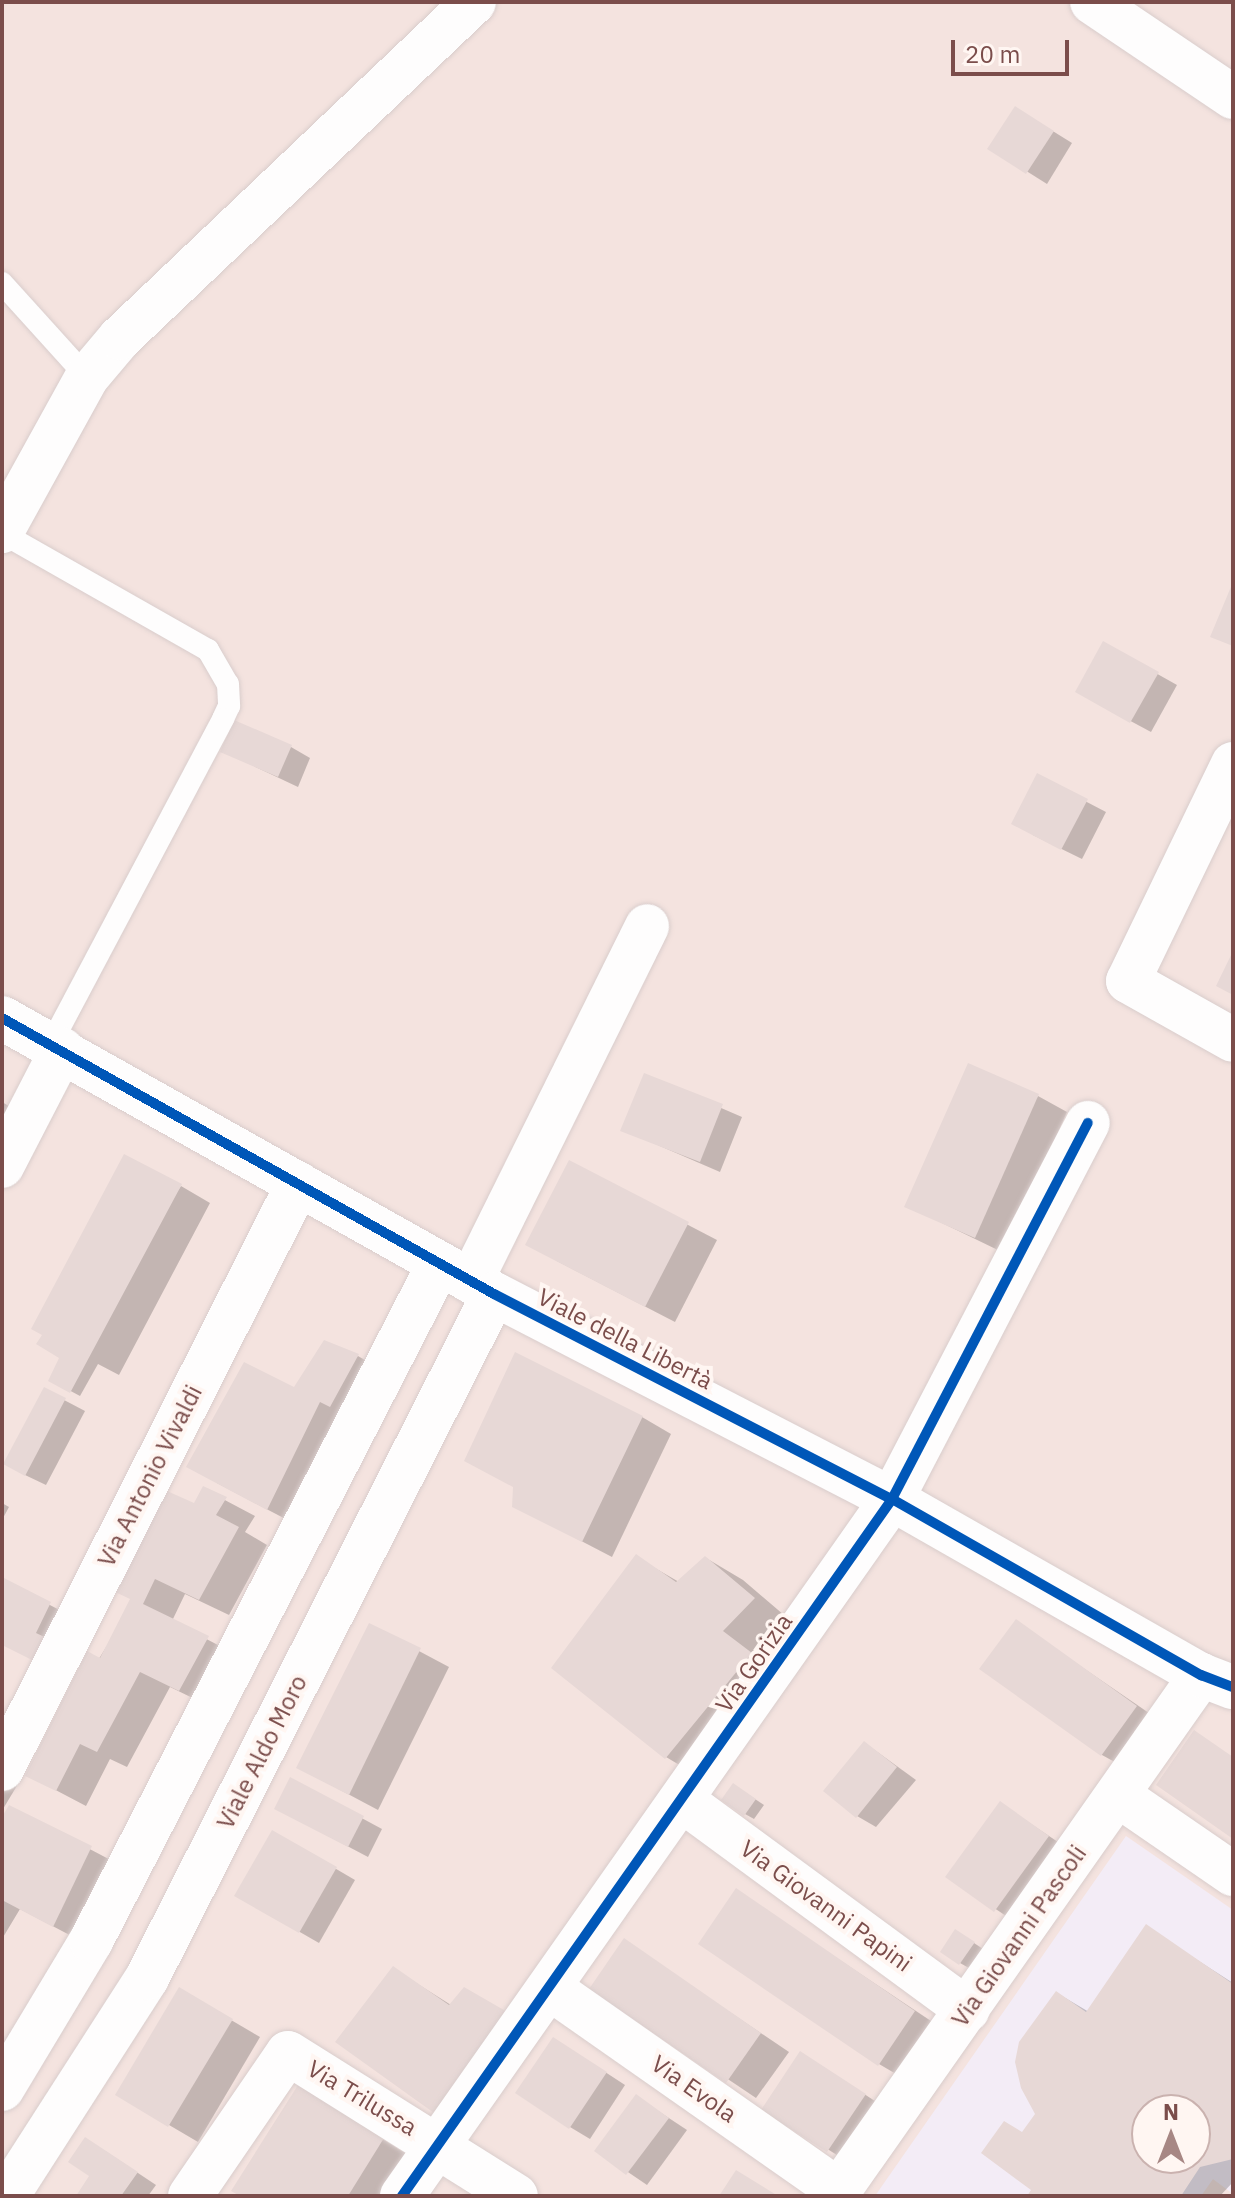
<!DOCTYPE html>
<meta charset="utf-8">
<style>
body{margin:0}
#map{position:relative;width:1235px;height:2198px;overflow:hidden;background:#faf2ef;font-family:"IBM Plex Sans",sans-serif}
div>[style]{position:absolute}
.residential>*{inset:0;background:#f4e3df}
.education>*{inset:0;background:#f3ecf6}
.shadow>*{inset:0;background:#0003}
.building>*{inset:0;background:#e7d8d6}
.roads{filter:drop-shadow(0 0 2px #d9cdcc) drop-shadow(0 0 2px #d9cdcc)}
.service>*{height:22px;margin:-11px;padding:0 11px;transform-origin:11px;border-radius:11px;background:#fefdfd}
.minor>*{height:44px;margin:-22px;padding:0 22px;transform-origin:22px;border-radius:22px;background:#fefdfd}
.tertiary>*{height:44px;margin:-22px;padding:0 22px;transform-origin:22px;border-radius:22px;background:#fefdfd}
.cycleway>*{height:10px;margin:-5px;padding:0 5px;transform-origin:5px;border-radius:5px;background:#0057b8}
span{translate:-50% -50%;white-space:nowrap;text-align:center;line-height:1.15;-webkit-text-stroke:8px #fff6f2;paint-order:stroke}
.street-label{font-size:24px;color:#7b4d4b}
.frame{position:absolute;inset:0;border:4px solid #7b4d4b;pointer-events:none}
.north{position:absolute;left:1131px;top:2094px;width:80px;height:80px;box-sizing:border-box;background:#fff6f2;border:2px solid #cab2af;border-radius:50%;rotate:0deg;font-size:22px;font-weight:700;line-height:32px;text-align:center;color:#7b4d4b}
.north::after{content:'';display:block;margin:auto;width:28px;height:36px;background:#a78784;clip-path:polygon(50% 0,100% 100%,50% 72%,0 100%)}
.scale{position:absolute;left:951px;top:40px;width:118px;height:36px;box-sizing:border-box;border:4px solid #7b4d4b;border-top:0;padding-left:10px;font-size:24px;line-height:28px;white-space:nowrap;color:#7b4d4b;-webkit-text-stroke:6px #fff6f2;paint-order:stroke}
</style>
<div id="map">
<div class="residential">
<i style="clip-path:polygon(evenodd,2px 2px,1233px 2px,1233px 2196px,2px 2196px,2px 2px,1147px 2110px,1195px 2110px,1195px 2158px,1147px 2158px,1147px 2110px)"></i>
</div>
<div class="education">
<i style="clip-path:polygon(evenodd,1126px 1836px,1233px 1910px,1233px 2194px,1213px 2179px,1201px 2196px,875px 2196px,1126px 1836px,1147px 2110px,1195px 2110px,1195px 2158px,1147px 2158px,1147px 2110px)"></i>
</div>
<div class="shadow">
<i style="clip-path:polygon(1035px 120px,1072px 143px,1047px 184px,990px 148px)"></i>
<i style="clip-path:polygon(1104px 644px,1177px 685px,1151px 732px,1097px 703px)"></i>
<i style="clip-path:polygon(291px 747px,310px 758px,298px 787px,222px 751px)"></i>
<i style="clip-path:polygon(1037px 776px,1106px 812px,1082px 859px,1033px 835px)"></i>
<i style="clip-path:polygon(645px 1075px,742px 1117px,720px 1172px,623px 1130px)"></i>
<i style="clip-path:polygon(1038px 1096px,1067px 1112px,1004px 1253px,907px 1206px)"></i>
<i style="clip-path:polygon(2px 1102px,26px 1116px,2px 1174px)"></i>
<i style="clip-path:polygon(569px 1163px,717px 1240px,675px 1322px,557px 1261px)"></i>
<i style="clip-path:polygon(181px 1186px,210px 1203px,119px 1375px,98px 1364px,80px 1396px,50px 1380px)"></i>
<i style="clip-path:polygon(358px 1356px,387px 1373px,297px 1525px,217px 1483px,295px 1390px)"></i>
<i style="clip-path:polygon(45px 1390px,85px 1411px,46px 1485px,25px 1475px)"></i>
<i style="clip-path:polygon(642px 1417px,671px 1434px,612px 1557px,514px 1506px)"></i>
<i style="clip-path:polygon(204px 1489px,255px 1516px,245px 1532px,267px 1545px,229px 1615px,185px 1594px,172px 1621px,237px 1655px,209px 1706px,170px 1687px,127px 1767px,110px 1759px,86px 1806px,27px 1775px)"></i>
<i style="clip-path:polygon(2px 1503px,9px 1507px,2px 1520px)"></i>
<i style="clip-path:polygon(636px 1557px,679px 1582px,706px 1558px,743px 1580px,791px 1621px,703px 1779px,666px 1757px)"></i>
<i style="clip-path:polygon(2px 1580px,69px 1615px,55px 1644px,2px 1644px)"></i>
<i style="clip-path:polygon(1016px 1622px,1165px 1724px,1131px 1771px,1102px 1755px)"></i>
<i style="clip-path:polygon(370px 1625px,449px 1667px,378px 1810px,299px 1768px)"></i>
<i style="clip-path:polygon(865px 1743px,916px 1780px,876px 1827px,857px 1816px)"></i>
<i style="clip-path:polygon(2px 1775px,18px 1784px,3px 1809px,2px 1809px)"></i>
<i style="clip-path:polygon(291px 1780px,382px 1829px,368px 1857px,296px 1819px)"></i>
<i style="clip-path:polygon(743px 1791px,764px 1805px,754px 1819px,745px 1814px)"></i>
<i style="clip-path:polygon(1001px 1804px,1067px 1848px,1015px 1922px,948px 1877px)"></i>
<i style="clip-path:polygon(10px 1807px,120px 1865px,83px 1942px,20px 1909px,2px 1939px,2px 1821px)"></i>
<i style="clip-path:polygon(273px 1832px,355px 1880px,319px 1943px,237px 1896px)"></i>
<i style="clip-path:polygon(736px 1891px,943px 2029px,908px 2081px,879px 2064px)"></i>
<i style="clip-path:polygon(evenodd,1146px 1927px,1233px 1983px,1233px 2182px,1220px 2196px,1030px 2196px,1033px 2190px,1023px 2134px,1037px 2114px,1057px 1993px,1089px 2012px,1146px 1927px,1147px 2110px,1195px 2110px,1195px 2158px,1147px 2158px,1147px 2110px)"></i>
<i style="clip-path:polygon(965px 1937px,983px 1949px,969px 1968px,960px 1963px)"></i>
<i style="clip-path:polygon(624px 1941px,789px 2052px,756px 2098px,592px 1988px)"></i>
<i style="clip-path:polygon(394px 1969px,451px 2005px,464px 2128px)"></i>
<i style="clip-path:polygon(180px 1990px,260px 2037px,198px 2142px,118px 2095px)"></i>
<i style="clip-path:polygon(573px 2051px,625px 2085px,590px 2139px,570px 2127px)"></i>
<i style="clip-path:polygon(820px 2065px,884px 2107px,848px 2162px,764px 2109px)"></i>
<i style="clip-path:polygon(637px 2097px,687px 2130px,647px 2185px,597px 2151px)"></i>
<i style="clip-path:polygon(327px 2104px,411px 2157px,387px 2196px,243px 2196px)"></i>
<i style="clip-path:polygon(105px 2151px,156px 2185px,148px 2196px,78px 2196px)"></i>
</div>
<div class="building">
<i style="clip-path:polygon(1015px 106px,1054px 131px,1026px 174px,987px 149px)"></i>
<i style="clip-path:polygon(1233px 582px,1233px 646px,1210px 637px)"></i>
<i style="clip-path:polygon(1103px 641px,1159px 672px,1130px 723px,1075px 692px)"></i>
<i style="clip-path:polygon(234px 720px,292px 745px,278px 777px,220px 752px)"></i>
<i style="clip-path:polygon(1037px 773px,1088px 799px,1061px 850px,1011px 824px)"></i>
<i style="clip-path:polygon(1233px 951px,1233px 995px,1216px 986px)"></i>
<i style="clip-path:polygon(968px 1063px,1039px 1094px,975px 1238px,904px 1207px)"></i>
<i style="clip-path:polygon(644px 1073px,723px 1104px,700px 1162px,620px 1131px)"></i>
<i style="clip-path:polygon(124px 1154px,182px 1184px,70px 1393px,48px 1381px,59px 1358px,36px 1344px,42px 1335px,31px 1329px)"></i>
<i style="clip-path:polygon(569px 1160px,689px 1222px,645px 1307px,525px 1245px)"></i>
<i style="clip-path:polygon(324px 1340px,359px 1354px,330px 1407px,320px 1402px,267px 1510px,186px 1467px,244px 1362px,294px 1387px)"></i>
<i style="clip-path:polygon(515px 1352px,643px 1416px,582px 1542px,512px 1507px,513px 1487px,464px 1461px)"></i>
<i style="clip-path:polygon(44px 1387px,66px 1398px,25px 1476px,3px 1464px)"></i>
<i style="clip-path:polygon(203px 1486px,227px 1497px,216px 1515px,239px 1527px,199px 1600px,155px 1579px,143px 1604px,209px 1636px,179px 1691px,140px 1672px,97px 1752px,80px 1744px,56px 1791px,25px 1776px,87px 1651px,100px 1658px,130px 1599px,111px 1590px,158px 1487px,194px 1503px)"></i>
<i style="clip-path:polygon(636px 1554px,676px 1582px,705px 1556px,755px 1598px,723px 1631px,752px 1653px,665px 1759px,551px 1668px)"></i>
<i style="clip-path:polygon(2px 1577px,51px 1602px,36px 1633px,53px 1641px,42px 1665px,2px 1645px)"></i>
<i style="clip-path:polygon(1016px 1619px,1137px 1706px,1101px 1756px,979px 1669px)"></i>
<i style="clip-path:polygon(369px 1623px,421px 1648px,349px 1795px,296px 1768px)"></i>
<i style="clip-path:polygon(1194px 1730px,1233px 1757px,1233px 1839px,1156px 1785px)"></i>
<i style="clip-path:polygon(864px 1741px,897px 1767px,856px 1818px,823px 1791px)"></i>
<i style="clip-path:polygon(290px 1777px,364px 1816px,348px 1847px,274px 1809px)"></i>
<i style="clip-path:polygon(733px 1783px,756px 1799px,744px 1816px,721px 1800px)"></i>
<i style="clip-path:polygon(1000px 1801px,1049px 1836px,994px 1912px,945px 1877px)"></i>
<i style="clip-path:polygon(9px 1805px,92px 1846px,53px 1927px,2px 1900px,2px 1817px)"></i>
<i style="clip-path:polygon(272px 1830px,337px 1867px,299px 1933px,234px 1896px)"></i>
<i style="clip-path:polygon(736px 1888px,915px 2011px,878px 2066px,698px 1944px)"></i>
<i style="clip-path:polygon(evenodd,1146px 1924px,1233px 1984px,1233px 2159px,1200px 2167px,1181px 2196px,1027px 2196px,1031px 2190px,981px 2153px,1004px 2121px,1022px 2132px,1035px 2114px,1021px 2088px,1015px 2062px,1019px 2042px,1056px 1991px,1086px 2012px,1146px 1924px,1147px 2110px,1195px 2110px,1195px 2158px,1147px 2158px,1147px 2110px)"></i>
<i style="clip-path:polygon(955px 1929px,975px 1942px,959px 1965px,940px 1952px)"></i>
<i style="clip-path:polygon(624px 1938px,761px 2033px,726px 2083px,589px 1989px)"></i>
<i style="clip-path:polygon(393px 1966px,449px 2005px,464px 1987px,509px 2013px,434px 2113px,335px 2042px)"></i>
<i style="clip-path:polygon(179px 1987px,233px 2019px,168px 2127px,115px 2095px)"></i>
<i style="clip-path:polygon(553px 2037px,607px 2072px,569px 2129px,515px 2093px)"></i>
<i style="clip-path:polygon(800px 2051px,866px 2094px,827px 2152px,761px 2110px)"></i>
<i style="clip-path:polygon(298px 2085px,384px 2138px,348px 2196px,240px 2196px,231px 2191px)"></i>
<i style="clip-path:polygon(636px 2094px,669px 2118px,626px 2175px,594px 2151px)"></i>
<i style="clip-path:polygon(85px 2137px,138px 2172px,121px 2196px,76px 2196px,89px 2176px,68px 2162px)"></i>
<i style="clip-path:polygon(736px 2170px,778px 2196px,719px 2196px)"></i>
</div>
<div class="roads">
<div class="service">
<i style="left:2px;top:283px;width:127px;rotate:47.9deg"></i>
<i style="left:2px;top:533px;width:237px;rotate:29.6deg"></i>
<i style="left:208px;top:650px;width:39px;rotate:60deg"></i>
<i style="left:228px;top:684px;width:22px;rotate:87deg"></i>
<i style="left:229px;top:706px;width:14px;rotate:115deg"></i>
<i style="left:223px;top:719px;width:368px;rotate:117.9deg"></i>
</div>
<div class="minor">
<i style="left:1092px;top:2px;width:170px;rotate:34deg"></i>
<i style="left:2px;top:531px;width:176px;rotate:-61.1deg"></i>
<i style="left:87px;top:377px;width:51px;rotate:-49.8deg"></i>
<i style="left:120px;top:338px;width:488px;rotate:-43.5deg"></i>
<i style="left:1233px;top:764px;width:241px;rotate:115.8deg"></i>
<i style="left:1128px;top:981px;width:120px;rotate:29.3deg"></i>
<i style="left:2px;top:1166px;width:131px;rotate:-62.7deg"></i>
<i style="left:471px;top:1281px;width:396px;rotate:-63.6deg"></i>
<i style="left:2px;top:1769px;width:656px;rotate:-63.16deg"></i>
<i style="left:1118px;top:1795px;width:140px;rotate:34.5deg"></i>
<i style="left:683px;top:1801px;width:353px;rotate:36.3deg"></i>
<i style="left:551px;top:1989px;width:350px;rotate:35deg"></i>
<i style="left:190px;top:2196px;width:173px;rotate:-55.6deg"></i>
<i style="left:288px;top:2053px;width:269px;rotate:32.1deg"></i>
<i style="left:402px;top:2196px;width:852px;rotate:-54.89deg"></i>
<i style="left:892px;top:1499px;width:424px;rotate:-62.5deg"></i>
<i style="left:835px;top:2196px;width:637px;rotate:-54.91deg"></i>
</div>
<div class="tertiary">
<i style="left:2px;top:1018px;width:564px;rotate:29.29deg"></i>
<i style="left:494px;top:1294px;width:448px;rotate:27.3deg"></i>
<i style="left:892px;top:1499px;width:356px;rotate:29.7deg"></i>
<i style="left:1201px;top:1675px;width:34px;rotate:21deg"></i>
<i style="left:2px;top:2089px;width:173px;rotate:-59deg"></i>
<i style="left:91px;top:1941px;width:761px;rotate:-62.8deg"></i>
<i style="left:7px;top:2196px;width:259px;rotate:-57.3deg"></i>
<i style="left:147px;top:1978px;width:767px;rotate:-63.1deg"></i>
</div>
</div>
<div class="cycleway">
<i style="left:2px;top:1018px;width:564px;rotate:29.29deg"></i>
<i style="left:494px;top:1294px;width:448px;rotate:27.3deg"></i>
<i style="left:892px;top:1499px;width:356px;rotate:29.7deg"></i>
<i style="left:1201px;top:1675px;width:34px;rotate:21deg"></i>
<i style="left:402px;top:2196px;width:852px;rotate:-54.89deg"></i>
<i style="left:892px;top:1499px;width:424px;rotate:-62.5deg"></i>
</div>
<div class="street-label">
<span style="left:625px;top:1339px;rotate:27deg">Viale della Libertà</span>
<span style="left:150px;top:1476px;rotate:-63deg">Via Antonio Vivaldi</span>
<span style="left:754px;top:1663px;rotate:-55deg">Via Gorizia</span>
<span style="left:262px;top:1752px;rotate:-63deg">Viale Aldo Moro</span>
<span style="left:826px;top:1906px;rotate:36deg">Via Giovanni Papini</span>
<span style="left:1019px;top:1936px;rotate:-55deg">Via Giovanni Pascoli</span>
<span style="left:694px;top:2089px;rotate:35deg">Via Evola</span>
<span style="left:362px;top:2098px;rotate:31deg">Via Trilussa</span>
</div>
<div class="frame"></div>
<div class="north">N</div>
<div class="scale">20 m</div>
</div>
